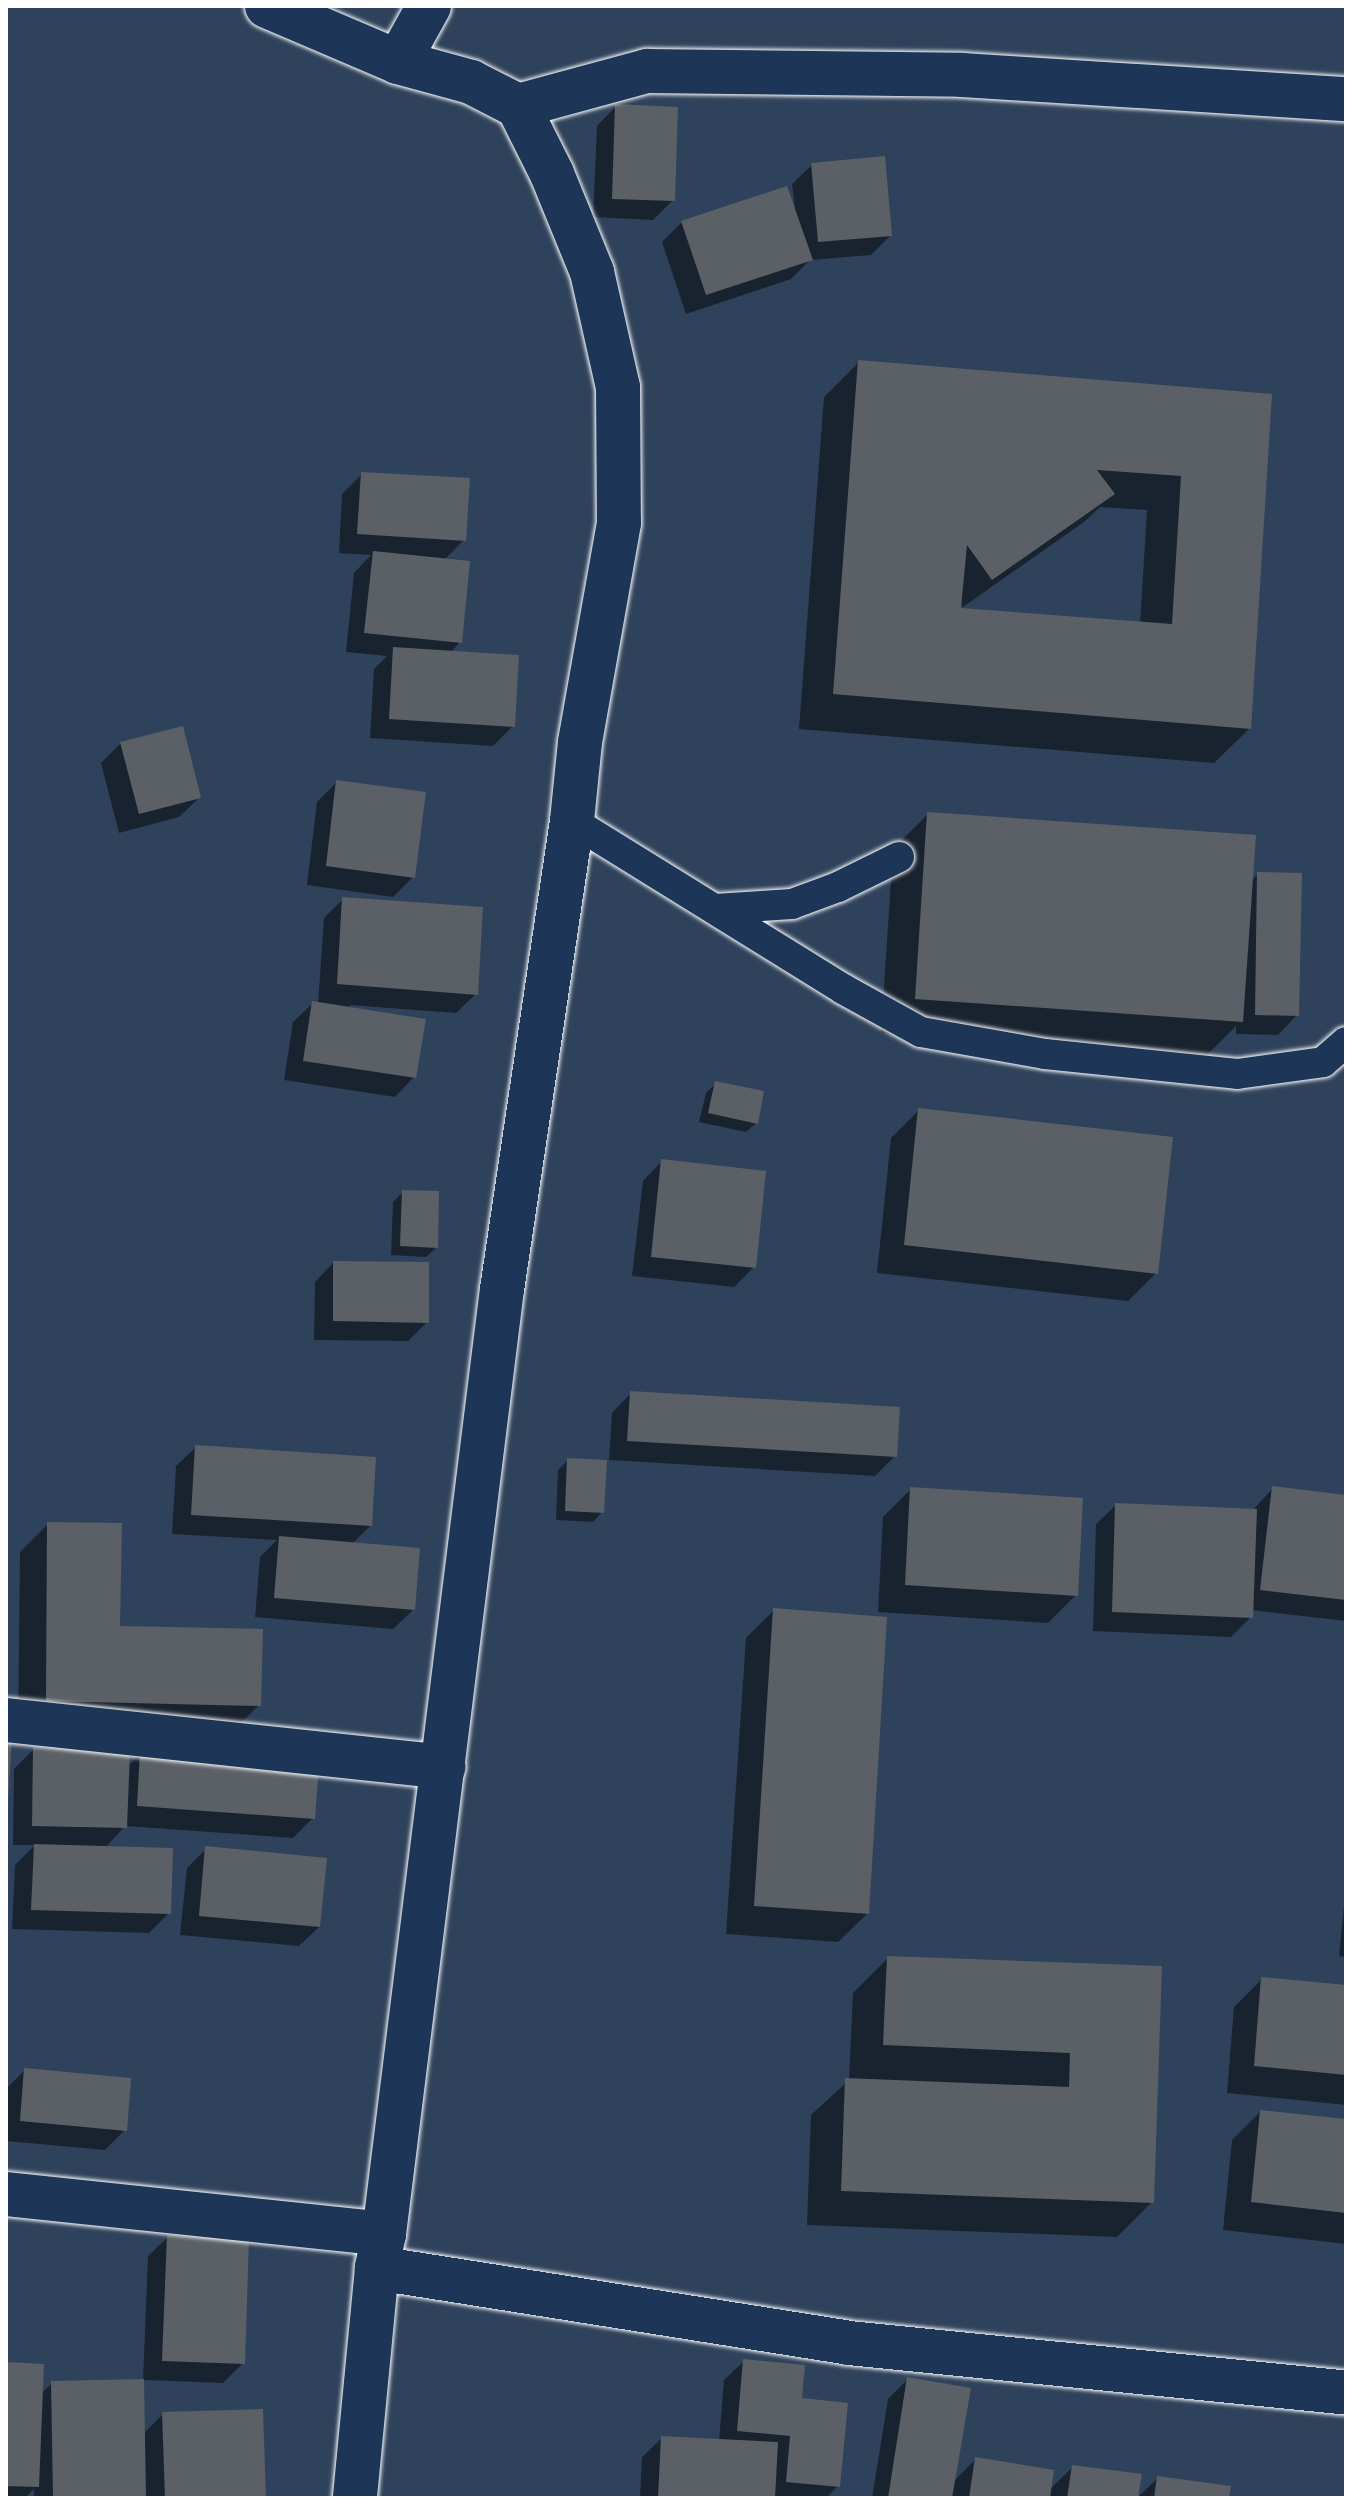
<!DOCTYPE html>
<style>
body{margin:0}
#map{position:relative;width:1352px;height:2504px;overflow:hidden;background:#2f425b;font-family:Mali,sans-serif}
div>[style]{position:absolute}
.shadow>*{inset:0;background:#0007}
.building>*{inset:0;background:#5a6065}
.roads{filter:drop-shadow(0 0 2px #fff) drop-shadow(0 0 2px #fff)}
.lane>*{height:30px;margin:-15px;padding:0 15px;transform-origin:15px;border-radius:15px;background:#1d3557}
.street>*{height:44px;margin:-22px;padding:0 22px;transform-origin:22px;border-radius:22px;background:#1d3557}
.secondary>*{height:44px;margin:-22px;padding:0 22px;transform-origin:22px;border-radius:22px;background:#1d3557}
span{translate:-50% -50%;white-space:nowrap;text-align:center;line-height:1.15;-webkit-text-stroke:8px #1d3557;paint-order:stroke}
.frame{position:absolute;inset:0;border:8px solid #fff;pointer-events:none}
</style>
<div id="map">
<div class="shadow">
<i style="clip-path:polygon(616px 106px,673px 200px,653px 220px,593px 217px,597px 126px)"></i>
<i style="clip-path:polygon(812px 165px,890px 236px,871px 255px,810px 260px,791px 279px,686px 314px,662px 242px,682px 222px,795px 209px,792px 184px)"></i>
<i style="clip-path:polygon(evenodd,859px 362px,1270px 396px,1249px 729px,1214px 763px,799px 729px,824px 397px,859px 362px,1100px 507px,1147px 510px,1140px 624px,958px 610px,959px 602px,963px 607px,1084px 522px,1100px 507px)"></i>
<i style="clip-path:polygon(362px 474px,464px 540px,444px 560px,460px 642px,450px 653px,513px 726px,493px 746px,370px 738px,374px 669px,387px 656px,346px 652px,354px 573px,371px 555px,339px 553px,342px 494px)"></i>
<i style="clip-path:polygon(121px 743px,199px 798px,179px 817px,119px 833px,101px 763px)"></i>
<i style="clip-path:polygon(337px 782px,413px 877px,393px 897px,307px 885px,317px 802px)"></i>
<i style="clip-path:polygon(928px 814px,1251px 881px,1258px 874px,1297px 1015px,1278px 1035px,1236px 1034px,1236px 1026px,1206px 1056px,881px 1033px,893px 849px)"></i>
<i style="clip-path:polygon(343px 899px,476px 994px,456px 1013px,349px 1005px,414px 1077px,395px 1097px,284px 1080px,293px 1022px,313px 1003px,318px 1004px,324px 918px)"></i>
<i style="clip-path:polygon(716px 1083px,756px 1123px,746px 1132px,699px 1122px,706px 1093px)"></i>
<i style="clip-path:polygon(919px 1110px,1156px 1273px,1128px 1301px,877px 1273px,891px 1138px)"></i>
<i style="clip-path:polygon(662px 1161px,754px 1267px,734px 1287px,632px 1276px,643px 1181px)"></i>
<i style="clip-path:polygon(403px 1192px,436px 1248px,426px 1257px,391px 1255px,393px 1202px)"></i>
<i style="clip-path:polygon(334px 1262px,427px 1322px,408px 1341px,314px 1340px,315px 1282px)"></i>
<i style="clip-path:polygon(631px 1393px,895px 1456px,875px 1476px,609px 1460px,612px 1413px)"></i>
<i style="clip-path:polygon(196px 1447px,370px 1526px,352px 1544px,413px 1610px,393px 1629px,255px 1617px,260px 1557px,277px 1540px,172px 1534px,176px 1466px)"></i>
<i style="clip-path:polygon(568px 1460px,602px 1512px,593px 1522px,556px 1520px,558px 1470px)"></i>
<i style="clip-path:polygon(1273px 1488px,1346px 1497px,1346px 1621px,1251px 1610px,1251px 1617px,1231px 1637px,1093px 1631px,1096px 1524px,1116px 1505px,1253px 1510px)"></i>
<i style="clip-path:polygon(911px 1489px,1076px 1595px,1048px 1623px,878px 1612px,883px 1517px)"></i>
<i style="clip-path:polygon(48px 1524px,118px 1628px,259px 1705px,231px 1733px,18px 1729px,20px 1552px)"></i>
<i style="clip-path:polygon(774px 1610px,867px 1914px,838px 1942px,726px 1934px,746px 1638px)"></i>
<i style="clip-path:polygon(34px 1749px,127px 1767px,141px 1753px,313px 1818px,293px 1838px,125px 1826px,105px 1848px,169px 1913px,149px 1933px,12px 1929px,15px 1865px,35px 1845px,13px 1845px,14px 1769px)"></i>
<i style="clip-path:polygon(206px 1849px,319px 1927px,299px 1946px,180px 1935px,187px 1868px)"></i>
<i style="clip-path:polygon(1346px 1885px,1346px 1957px,1339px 1956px)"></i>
<i style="clip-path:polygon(888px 1958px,1160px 1968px,1152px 2202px,1117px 2237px,807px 2225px,811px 2115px,849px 2080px,853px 1993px)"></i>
<i style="clip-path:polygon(1262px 1979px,1346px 1987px,1346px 2105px,1227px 2093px,1234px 2007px)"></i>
<i style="clip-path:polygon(25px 2070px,125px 2130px,105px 2150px,6px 2141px,6px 2089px)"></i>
<i style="clip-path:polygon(1260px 2112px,1346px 2121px,1346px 2244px,1223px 2230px,1232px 2140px)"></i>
<i style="clip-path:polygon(168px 2237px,243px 2363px,223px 2383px,143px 2380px,148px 2256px)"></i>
<i style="clip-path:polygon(744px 2361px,800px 2400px,838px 2486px,826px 2498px,640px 2498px,642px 2457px,662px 2438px,719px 2441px,724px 2380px)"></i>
<i style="clip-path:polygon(6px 2364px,41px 2394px,52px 2383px,143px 2434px,163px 2414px,264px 2498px,34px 2498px,34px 2489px,25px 2498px,6px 2498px)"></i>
<i style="clip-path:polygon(908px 2379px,954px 2481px,976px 2459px,1049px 2490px,1073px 2467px,1136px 2498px,872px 2498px,888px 2399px)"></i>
<i style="clip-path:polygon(1158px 2478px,1227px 2498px,1137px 2498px)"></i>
</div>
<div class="building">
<i style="clip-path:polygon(615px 104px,678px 107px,675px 201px,612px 199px)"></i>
<i style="clip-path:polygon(885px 156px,892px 236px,818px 242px,811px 163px)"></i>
<i style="clip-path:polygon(787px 186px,813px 260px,706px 295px,681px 221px)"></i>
<i style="clip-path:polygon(evenodd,858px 360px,1272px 394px,1251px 729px,833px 694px,858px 360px,1097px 470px,1181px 476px,1172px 624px,961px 608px,967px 545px,992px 580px,1115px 494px,1097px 470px)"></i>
<i style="clip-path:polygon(361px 472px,470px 478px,466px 541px,357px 534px)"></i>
<i style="clip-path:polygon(373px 551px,470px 561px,462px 643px,364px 633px)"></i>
<i style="clip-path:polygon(393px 647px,519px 655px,515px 727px,389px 719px)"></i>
<i style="clip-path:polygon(183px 726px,201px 798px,139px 814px,120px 742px)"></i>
<i style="clip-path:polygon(336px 780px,426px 792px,415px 878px,326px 866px)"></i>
<i style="clip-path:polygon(927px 812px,1256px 835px,1243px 1022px,915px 999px)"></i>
<i style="clip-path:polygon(1257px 872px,1302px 873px,1299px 1016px,1255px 1015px)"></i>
<i style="clip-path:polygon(342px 897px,483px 907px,478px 995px,337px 984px)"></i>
<i style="clip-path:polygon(312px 1001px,426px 1019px,416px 1078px,303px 1061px)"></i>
<i style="clip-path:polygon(715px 1081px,764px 1091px,758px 1124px,708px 1113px)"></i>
<i style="clip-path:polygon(918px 1108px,1173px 1137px,1158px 1274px,904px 1245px)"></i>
<i style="clip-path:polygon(661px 1159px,766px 1171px,756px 1268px,651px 1257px)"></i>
<i style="clip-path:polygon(402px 1190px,439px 1191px,438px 1248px,400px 1246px)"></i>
<i style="clip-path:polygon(333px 1261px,429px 1262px,429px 1323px,333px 1321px)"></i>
<i style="clip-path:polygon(630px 1391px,900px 1407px,897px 1457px,627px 1441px)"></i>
<i style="clip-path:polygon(195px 1445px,376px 1457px,372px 1526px,191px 1515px)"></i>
<i style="clip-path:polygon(567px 1458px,607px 1460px,604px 1513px,565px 1511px)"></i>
<i style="clip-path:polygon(1272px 1486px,1346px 1495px,1346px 1600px,1260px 1590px)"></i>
<i style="clip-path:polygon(910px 1487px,1083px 1498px,1078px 1596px,905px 1585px)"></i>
<i style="clip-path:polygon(1115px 1503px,1257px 1509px,1253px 1618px,1112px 1612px)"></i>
<i style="clip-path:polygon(47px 1522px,122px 1523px,120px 1626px,263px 1629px,261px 1706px,46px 1701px)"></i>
<i style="clip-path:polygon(279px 1536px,420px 1548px,415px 1610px,274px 1598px)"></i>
<i style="clip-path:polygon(773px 1608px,887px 1617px,869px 1914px,754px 1906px)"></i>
<i style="clip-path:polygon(6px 1736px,12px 1737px,8px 1800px,6px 1800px)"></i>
<i style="clip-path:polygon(33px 1747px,130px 1750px,127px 1828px,32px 1826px)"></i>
<i style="clip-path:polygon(140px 1751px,319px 1764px,315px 1819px,137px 1806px)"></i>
<i style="clip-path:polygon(34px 1844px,173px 1848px,171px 1914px,31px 1910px)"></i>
<i style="clip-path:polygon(205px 1846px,327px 1858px,320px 1927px,199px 1916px)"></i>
<i style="clip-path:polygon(887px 1956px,1162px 1966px,1154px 2203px,841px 2191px,845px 2078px,1069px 2087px,1070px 2053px,883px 2045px)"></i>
<i style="clip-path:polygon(1261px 1977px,1346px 1985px,1346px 2075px,1254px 2066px)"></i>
<i style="clip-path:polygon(24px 2068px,131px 2078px,127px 2131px,20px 2121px)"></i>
<i style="clip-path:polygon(1260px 2110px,1346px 2119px,1346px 2213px,1251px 2202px)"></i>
<i style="clip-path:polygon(167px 2235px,249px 2238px,245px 2364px,162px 2361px)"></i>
<i style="clip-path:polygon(743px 2359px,805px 2365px,802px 2398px,848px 2403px,840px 2487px,786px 2482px,790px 2436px,737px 2431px)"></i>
<i style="clip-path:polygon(6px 2362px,44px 2364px,39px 2487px,6px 2486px)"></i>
<i style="clip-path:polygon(907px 2377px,971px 2388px,952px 2498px,888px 2498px)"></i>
<i style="clip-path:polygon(144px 2379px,146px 2498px,53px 2498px,51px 2381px)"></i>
<i style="clip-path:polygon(263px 2409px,266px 2498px,165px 2498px,162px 2412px)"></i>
<i style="clip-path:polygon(661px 2436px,778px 2442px,775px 2498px,658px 2498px)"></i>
<i style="clip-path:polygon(975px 2457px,1054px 2470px,1050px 2498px,969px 2498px)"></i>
<i style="clip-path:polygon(1072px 2465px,1142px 2474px,1138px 2498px,1067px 2498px)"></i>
<i style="clip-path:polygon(1157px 2476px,1231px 2486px,1229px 2498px,1154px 2498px)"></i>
</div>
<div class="roads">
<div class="lane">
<i style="left:572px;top:821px;width:319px;rotate:31.8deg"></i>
<i style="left:843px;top:989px;width:89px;rotate:28.9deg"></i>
<i style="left:921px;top:1032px;width:126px;rotate:10.1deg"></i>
<i style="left:1045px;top:1054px;width:193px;rotate:5.9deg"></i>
<i style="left:1237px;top:1074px;width:87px;rotate:-7.9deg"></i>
<i style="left:1323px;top:1062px;width:30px;rotate:-41deg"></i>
<i style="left:715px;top:909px;width:77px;rotate:-3.7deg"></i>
<i style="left:792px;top:904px;width:49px;rotate:-20.3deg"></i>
<i style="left:838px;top:887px;width:68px;rotate:-26.2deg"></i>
</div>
<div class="street">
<i style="left:398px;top:62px;width:64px;rotate:-61deg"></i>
<i style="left:518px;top:106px;width:134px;rotate:-15.2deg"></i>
<i style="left:647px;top:71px;width:315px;rotate:0.7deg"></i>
<i style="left:962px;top:75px;width:385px;rotate:3.6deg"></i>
<i style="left:6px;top:1720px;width:440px;rotate:6.1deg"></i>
<i style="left:6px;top:2194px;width:380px;rotate:6deg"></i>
<i style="left:377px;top:2268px;width:478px;rotate:9deg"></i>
<i style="left:849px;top:2343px;width:500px;rotate:5.7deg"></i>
</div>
<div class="secondary">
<i style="left:267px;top:6px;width:142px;rotate:23.1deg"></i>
<i style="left:398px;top:62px;width:76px;rotate:15.3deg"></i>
<i style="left:471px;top:82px;width:53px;rotate:27.1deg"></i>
<i style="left:518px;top:106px;width:76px;rotate:63.4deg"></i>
<i style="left:552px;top:174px;width:106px;rotate:67.8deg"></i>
<i style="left:592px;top:272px;width:118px;rotate:77.3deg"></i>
<i style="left:618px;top:387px;width:136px;rotate:89.6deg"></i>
<i style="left:619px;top:523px;width:222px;rotate:100.1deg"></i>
<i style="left:580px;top:742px;width:79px;rotate:95.8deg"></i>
<i style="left:572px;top:821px;width:473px;rotate:98.5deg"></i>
<i style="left:502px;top:1289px;width:952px;rotate:97.12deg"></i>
<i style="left:384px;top:2234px;width:35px;rotate:102deg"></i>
<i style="left:377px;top:2268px;width:231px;rotate:95.5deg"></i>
</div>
</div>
<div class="frame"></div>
</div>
